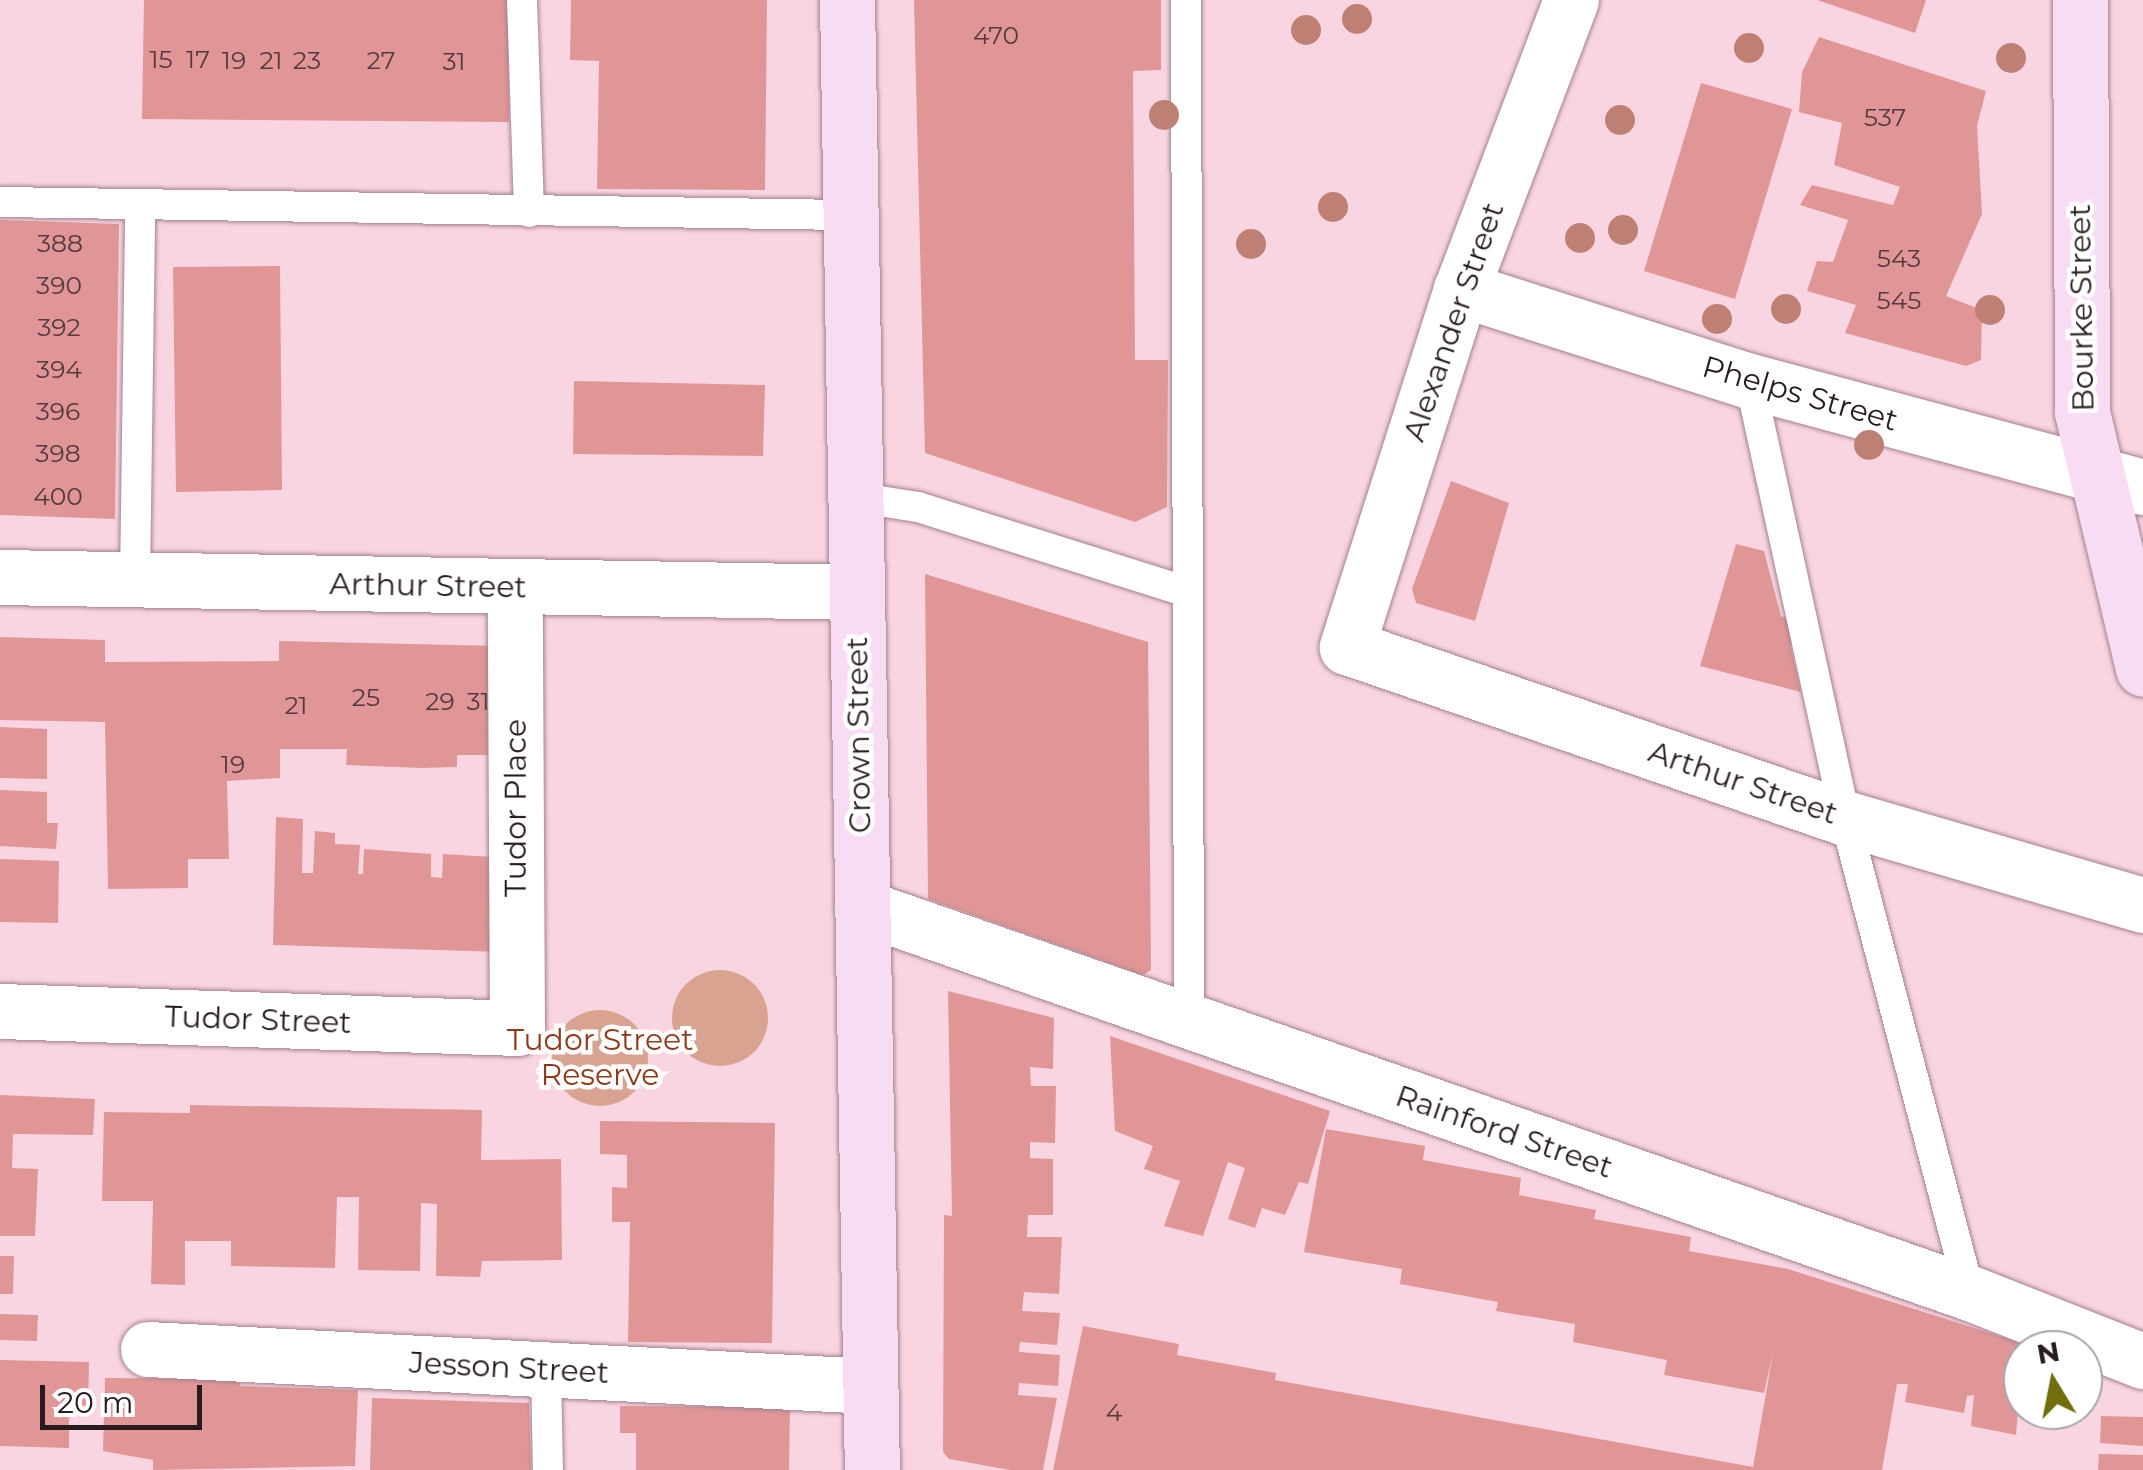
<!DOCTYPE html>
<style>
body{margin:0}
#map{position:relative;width:2143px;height:1470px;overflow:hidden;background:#f9d5e1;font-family:Montserrat,sans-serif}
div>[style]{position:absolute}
.green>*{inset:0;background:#d8a491}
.round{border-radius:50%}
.building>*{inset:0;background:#e09697}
.roads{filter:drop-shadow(0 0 2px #a2828d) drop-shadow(0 0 2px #a2828d)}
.lane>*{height:30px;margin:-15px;padding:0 15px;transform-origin:15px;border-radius:15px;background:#fff}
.street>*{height:55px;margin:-27.5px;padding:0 27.5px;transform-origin:27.5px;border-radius:27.5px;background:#fff}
.secondary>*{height:55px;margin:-27.5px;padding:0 27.5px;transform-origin:27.5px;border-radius:27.5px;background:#f8dcf4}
.trees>*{width:30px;height:30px;margin:-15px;border-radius:50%;background:#be8074}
span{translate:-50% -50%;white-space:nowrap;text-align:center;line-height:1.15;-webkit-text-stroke:9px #fff;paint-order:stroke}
.number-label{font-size:25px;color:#553a3d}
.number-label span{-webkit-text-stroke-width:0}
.street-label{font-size:30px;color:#271b1f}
.park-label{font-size:30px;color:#8d3b1b}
.north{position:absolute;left:2003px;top:1330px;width:100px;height:100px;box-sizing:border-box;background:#fff;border:2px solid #a9a4a5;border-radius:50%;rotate:350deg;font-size:28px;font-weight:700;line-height:40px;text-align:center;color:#271b1f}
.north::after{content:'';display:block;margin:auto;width:35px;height:45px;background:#716e0e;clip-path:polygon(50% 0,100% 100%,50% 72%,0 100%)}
.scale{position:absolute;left:40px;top:1385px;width:162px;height:45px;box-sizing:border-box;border:5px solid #271b1f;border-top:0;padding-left:12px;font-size:30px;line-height:35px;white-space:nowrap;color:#271b1f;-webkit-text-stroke:8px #fff;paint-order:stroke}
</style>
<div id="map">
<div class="green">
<i class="round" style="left:672px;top:970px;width:96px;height:96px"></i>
<i class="round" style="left:552px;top:1010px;width:96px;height:96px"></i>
</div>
<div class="building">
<i style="clip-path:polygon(144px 0,508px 0,509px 122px,142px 119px)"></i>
<i style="clip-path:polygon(571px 0,767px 0,765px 190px,597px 189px,599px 61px,570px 60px)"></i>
<i style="clip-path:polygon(914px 0,1161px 0,1161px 70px,1133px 71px,1135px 360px,1168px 360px,1167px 507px,1135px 522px,925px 453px)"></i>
<i style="clip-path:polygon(1817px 0,1926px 0,1915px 33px)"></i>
<i style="clip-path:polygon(1819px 37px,1986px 91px,1977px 126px,1982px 214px,1946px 296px,1982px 310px,1981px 360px,1966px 366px,1845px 333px,1856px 305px,1807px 291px,1817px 261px,1833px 262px,1848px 220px,1800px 205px,1812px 185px,1893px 205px,1900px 187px,1834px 165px,1842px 123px,1799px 112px,1802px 72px)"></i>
<i style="clip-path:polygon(1701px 83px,1792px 109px,1735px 299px,1644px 271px)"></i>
<i style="clip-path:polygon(0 220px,119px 224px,115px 519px,0 515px)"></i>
<i style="clip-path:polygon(280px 266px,282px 490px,176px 492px,173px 267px)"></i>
<i style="clip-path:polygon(574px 381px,765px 385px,763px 456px,573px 454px)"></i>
<i style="clip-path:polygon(1451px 481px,1509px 503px,1475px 621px,1416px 603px,1412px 589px)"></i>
<i style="clip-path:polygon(1736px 544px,1764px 551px,1781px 616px,1795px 622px,1791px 648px,1801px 692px,1700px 666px)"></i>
<i style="clip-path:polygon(925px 574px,1148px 642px,1151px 970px,1143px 975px,928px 899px)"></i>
<i style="clip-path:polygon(0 637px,105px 640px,105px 662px,279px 661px,279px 641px,499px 646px,498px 755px,457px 755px,457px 767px,420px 768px,346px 765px,347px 749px,280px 749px,280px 778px,227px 781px,229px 859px,188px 859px,188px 888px,108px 889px,105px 722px,0 720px)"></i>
<i style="clip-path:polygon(0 727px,47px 729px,47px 779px,0 778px)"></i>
<i style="clip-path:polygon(0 790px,47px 792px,47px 823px,58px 823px,56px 849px,0 846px)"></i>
<i style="clip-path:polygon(276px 817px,303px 819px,302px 873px,313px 873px,315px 831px,335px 833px,335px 844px,360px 845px,358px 874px,363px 874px,364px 849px,431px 854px,431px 877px,442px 878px,443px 854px,494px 857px,503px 952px,273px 945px)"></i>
<i style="clip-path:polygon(0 859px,59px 861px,58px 923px,0 922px)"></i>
<i style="clip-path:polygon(948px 991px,1054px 1018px,1053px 1069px,1030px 1067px,1031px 1086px,1056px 1086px,1055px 1143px,1030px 1142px,1030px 1158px,1053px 1159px,1053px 1215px,1028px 1215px,1027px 1237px,1062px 1237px,1059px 1294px,1024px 1292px,1022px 1311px,1060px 1313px,1057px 1345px,1020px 1342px,1019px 1352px,1060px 1355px,1058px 1386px,1019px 1383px,1018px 1395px,1057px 1398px,1043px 1470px,1010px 1470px,949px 1459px,943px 1452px,944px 1215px,952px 1216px)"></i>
<i style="clip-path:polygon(1110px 1036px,1330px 1111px,1308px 1184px,1299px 1182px,1285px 1215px,1262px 1208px,1255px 1228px,1228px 1219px,1245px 1168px,1228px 1162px,1203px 1236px,1164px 1226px,1180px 1181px,1144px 1169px,1153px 1146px,1115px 1131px)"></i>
<i style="clip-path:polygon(0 1095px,95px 1099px,93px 1135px,13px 1134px,12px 1168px,38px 1169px,35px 1236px,0 1236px)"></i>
<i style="clip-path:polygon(190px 1105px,482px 1110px,481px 1160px,561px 1159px,562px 1260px,482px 1261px,480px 1277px,436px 1276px,437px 1204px,421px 1203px,420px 1271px,358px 1270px,359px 1197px,337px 1197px,335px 1268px,231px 1266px,231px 1241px,185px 1241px,185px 1285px,151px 1284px,153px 1201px,102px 1201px,104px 1112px,190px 1113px)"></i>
<i style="clip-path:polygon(600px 1121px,775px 1123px,772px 1343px,628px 1342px,630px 1222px,612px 1222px,612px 1187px,627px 1188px,627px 1155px,600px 1154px)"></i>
<i style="clip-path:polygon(1326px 1129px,1425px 1146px,1423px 1160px,1521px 1178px,1519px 1195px,1596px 1210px,1594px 1219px,1691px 1237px,1689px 1251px,1788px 1269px,2031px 1346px,2023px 1350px,2016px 1435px,1971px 1426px,1974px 1395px,1967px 1396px,1964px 1413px,1905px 1402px,1908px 1384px,1897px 1384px,1882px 1470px,1053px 1470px,1083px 1326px,1179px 1344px,1177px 1355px,1276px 1373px,1275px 1380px,1753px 1467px,1773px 1353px,1764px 1393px,1664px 1375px,1667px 1360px,1573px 1342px,1575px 1324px,1496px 1311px,1498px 1302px,1400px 1284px,1402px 1269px,1304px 1252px)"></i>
<i style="clip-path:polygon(0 1256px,14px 1256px,13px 1294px,0 1294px)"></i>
<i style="clip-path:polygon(0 1314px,38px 1315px,37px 1341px,0 1340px)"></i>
<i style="clip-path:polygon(0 1360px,89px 1362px,88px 1406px,69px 1405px,69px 1448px,0 1446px)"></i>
<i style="clip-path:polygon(105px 1378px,240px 1379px,240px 1386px,358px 1390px,355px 1466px,153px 1470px,153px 1460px,103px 1451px)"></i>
<i style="clip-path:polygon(372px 1398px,529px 1403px,531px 1470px,370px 1470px)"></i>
<i style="clip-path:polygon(620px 1406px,790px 1407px,789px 1470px,636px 1470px,636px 1433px,620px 1433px)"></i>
<i style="clip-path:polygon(2101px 1416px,2143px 1417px,2143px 1446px,2100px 1443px)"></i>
<i style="clip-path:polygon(2099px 1454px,2143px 1455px,2143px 1470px,2098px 1470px)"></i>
</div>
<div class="roads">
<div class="lane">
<i style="left:522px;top:0;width:212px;rotate:88.1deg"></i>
<i style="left:1186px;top:0;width:1023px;rotate:89.83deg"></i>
<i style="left:0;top:202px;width:851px;rotate:0.88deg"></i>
<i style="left:1750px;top:381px;width:447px;rotate:77.7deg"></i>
<i style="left:1845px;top:818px;width:491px;rotate:75.3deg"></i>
<i style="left:854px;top:497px;width:65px;rotate:8.9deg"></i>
<i style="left:918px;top:507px;width:279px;rotate:17.5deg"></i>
<i style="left:135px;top:581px;width:376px;rotate:-89.2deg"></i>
<i style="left:546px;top:1369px;width:101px;rotate:88.9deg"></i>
</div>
<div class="street">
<i style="left:1571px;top:0;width:309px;rotate:110.8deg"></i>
<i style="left:1461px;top:289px;width:376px;rotate:107.7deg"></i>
<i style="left:1347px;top:647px;width:527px;rotate:18.95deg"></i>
<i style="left:1845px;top:818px;width:310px;rotate:16.3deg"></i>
<i style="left:1461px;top:289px;width:303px;rotate:17.7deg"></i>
<i style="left:1750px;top:381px;width:407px;rotate:15.1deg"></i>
<i style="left:0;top:577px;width:856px;rotate:1deg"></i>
<i style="left:862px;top:907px;width:1173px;rotate:19.21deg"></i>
<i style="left:1970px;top:1293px;width:186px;rotate:21.5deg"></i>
<i style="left:0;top:1011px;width:517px;rotate:1.88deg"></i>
<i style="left:517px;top:1028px;width:440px;rotate:-90.3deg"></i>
<i style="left:148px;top:1349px;width:723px;rotate:2.93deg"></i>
</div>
<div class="secondary">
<i style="left:847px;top:0;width:1470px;rotate:89.03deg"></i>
<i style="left:2080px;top:0;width:412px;rotate:89.7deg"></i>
<i style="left:2082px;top:412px;width:264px;rotate:76.6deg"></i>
</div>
</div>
<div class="trees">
<i style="left:1357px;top:19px"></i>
<i style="left:1306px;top:30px"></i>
<i style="left:1749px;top:48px"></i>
<i style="left:2011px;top:58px"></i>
<i style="left:1164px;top:115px"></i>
<i style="left:1620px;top:120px"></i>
<i style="left:1333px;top:207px"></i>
<i style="left:1623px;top:230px"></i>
<i style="left:1580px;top:238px"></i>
<i style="left:1251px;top:244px"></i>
<i style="left:1786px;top:309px"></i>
<i style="left:1990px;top:310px"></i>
<i style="left:1717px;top:319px"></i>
<i style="left:1869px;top:445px"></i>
</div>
<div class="number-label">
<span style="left:996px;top:35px">470</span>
<span style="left:161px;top:59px">15</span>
<span style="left:198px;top:59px">17</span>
<span style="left:234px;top:60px">19</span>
<span style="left:271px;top:60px">21</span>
<span style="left:307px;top:60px">23</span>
<span style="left:381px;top:60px">27</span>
<span style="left:454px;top:61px">31</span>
<span style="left:1885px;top:117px">537</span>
<span style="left:60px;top:243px">388</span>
<span style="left:1899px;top:258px">543</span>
<span style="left:59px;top:285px">390</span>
<span style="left:1899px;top:300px">545</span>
<span style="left:59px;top:327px">392</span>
<span style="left:59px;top:369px">394</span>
<span style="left:58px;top:411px">396</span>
<span style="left:58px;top:453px">398</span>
<span style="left:58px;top:496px">400</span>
<span style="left:366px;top:697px">25</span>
<span style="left:440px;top:701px">29</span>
<span style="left:478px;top:701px">31</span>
<span style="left:296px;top:705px">21</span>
<span style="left:233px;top:764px">19</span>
<span style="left:1114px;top:1412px">4</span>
</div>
<div class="street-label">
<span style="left:2082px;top:308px;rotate:-91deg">Bourke Street</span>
<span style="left:1454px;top:322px;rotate:-71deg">Alexander Street</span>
<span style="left:1800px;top:394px;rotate:16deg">Phelps Street</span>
<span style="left:428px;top:586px;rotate:1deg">Arthur Street</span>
<span style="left:859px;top:735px;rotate:-91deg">Crown Street</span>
<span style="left:1743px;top:783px;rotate:19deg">Arthur Street</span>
<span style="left:516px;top:808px;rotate:-90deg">Tudor Place</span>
<span style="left:258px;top:1020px;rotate:2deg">Tudor Street</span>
<span style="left:1504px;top:1132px;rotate:19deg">Rainford Street</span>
<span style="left:509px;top:1368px;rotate:3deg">Jesson Street</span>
</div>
<div class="park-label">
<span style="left:600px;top:1057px">Tudor Street<br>Reserve</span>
</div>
<div class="north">N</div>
<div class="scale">20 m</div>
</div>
